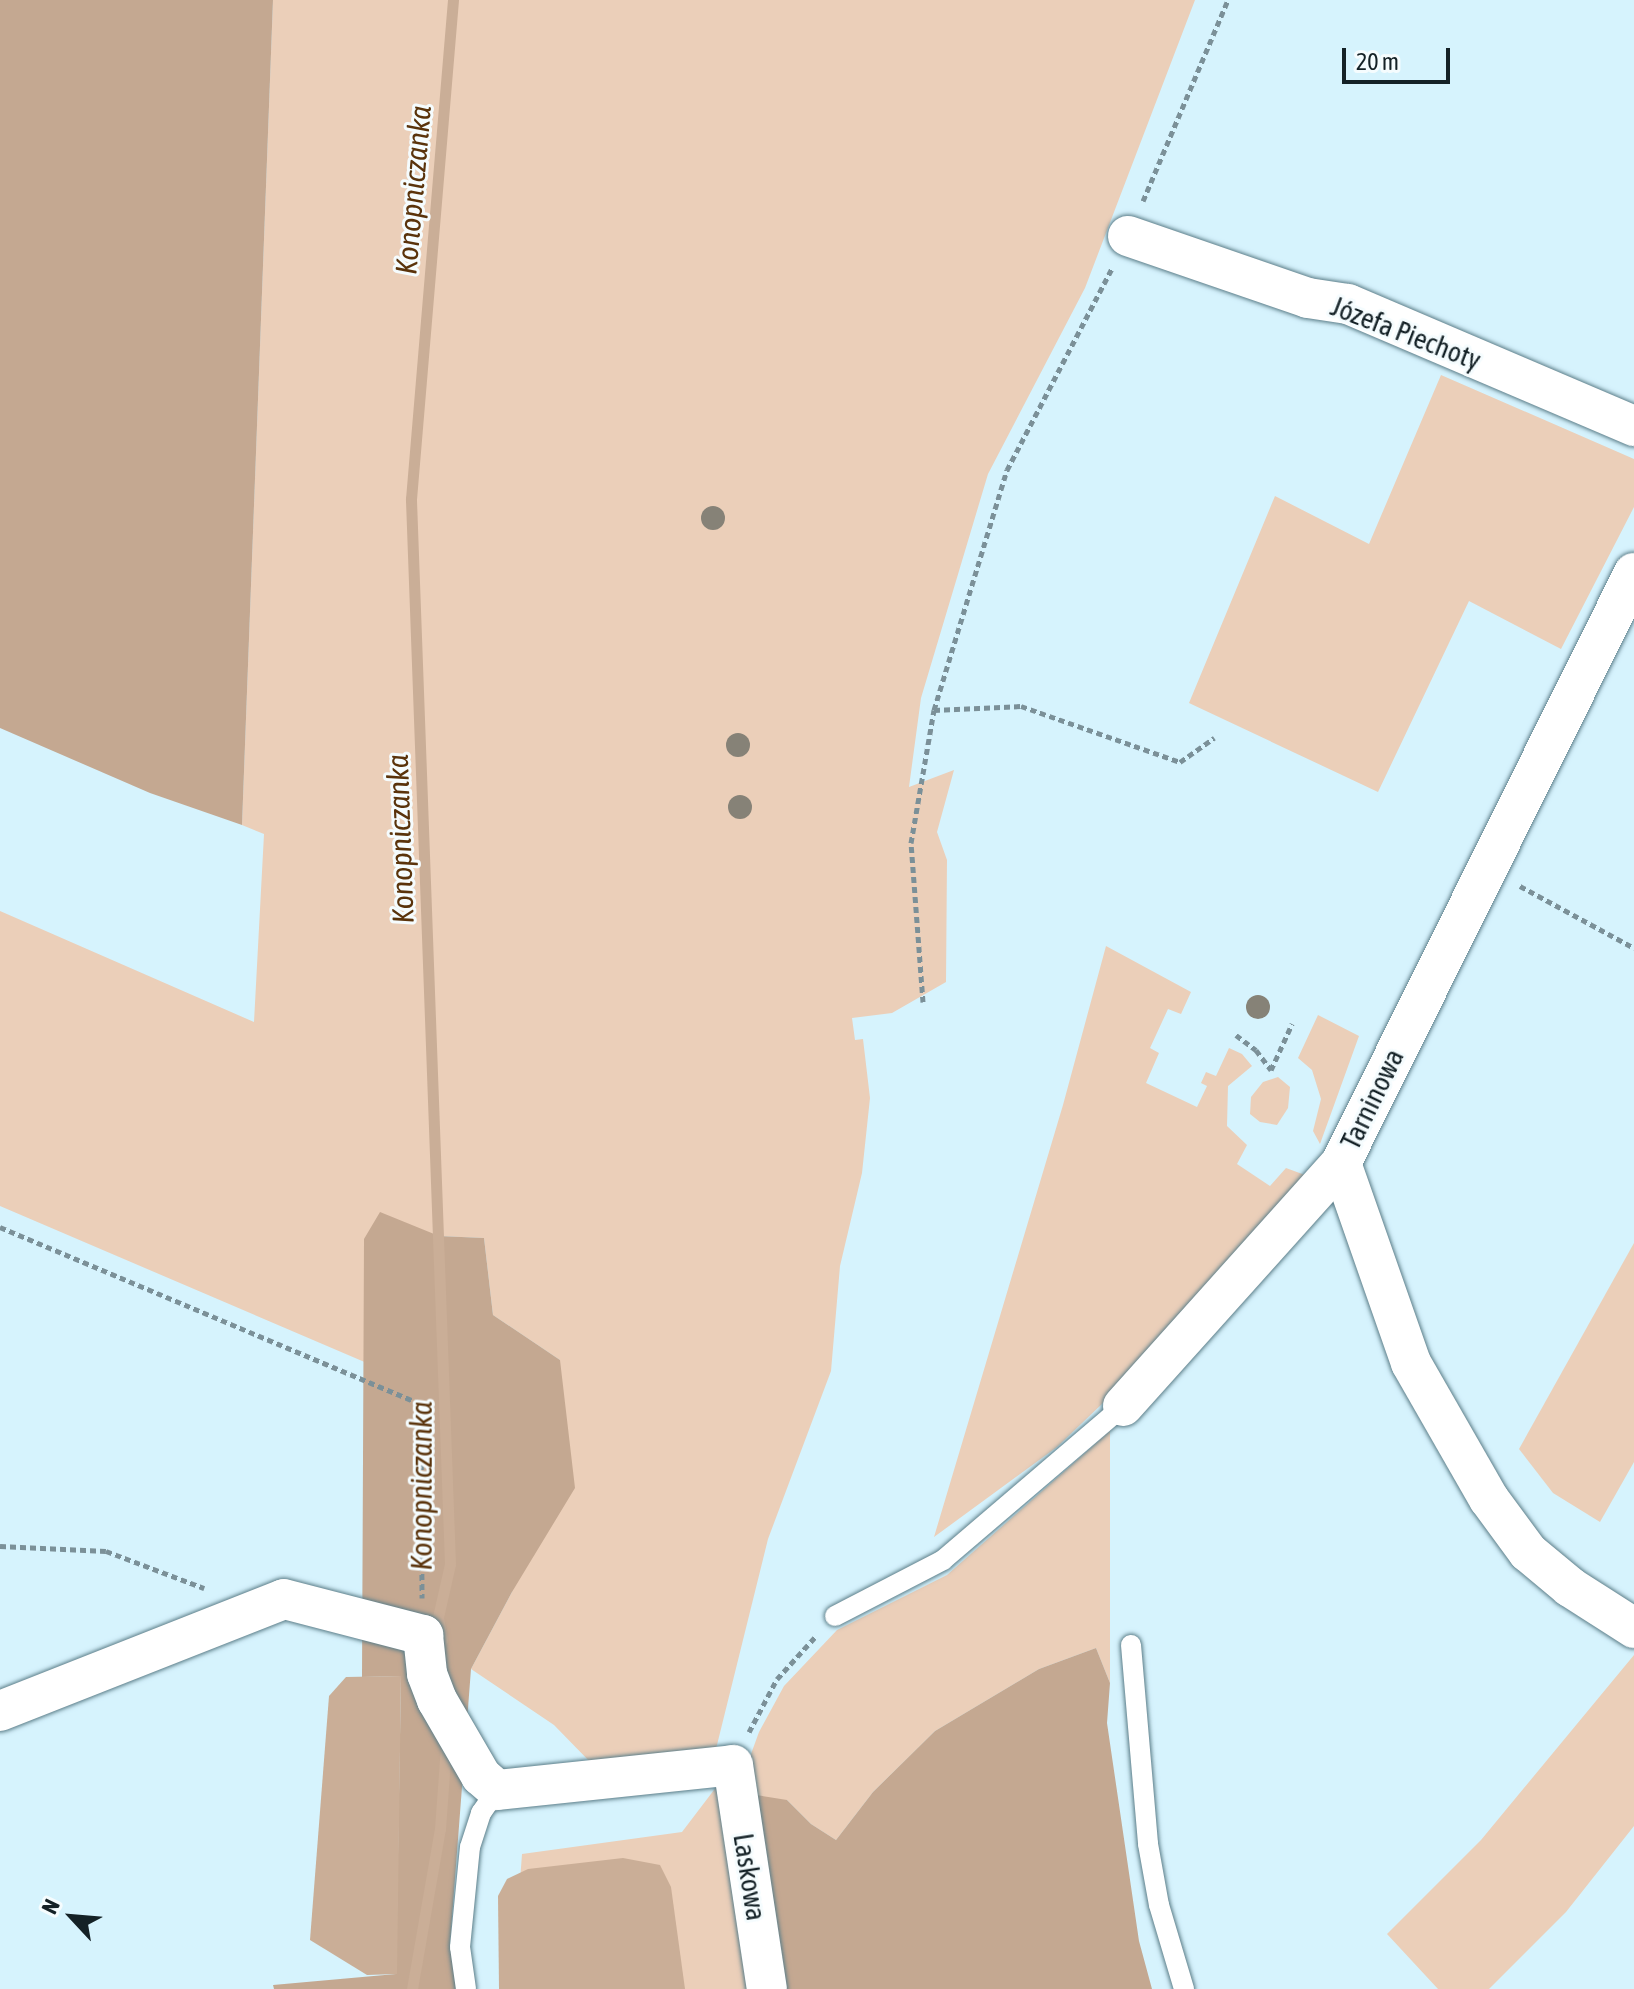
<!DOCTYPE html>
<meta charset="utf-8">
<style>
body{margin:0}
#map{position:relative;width:1634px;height:1989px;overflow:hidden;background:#d6f3fd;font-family:"Asap Condensed",sans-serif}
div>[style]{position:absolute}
.green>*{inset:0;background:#ebcfb9}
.forest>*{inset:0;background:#c4a891}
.water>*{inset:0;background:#caae97}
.stream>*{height:11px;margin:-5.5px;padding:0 5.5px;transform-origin:5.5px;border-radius:5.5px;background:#caae97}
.path>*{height:5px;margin-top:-2.5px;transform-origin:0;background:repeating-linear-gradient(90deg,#7b9098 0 6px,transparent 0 10px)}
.roads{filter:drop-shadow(0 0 2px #5c7e89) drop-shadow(0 0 2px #5c7e89)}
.service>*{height:20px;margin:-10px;padding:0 10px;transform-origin:10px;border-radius:10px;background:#fff}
.minor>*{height:40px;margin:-20px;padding:0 20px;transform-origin:20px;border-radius:20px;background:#fff}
.trees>*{width:24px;height:24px;margin:-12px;border-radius:50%;background:#868277}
span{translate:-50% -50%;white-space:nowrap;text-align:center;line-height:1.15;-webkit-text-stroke:6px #f5fcfe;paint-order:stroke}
.street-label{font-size:28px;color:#142126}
.water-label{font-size:30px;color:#5a330b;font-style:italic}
.north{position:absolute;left:32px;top:1877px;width:80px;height:80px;-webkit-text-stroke:6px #f5fcfe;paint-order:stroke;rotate:296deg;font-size:22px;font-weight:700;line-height:32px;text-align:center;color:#142126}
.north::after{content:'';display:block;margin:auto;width:28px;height:36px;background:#142126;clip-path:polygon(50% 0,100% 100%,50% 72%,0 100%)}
.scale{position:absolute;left:1342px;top:48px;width:108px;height:36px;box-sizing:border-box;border:4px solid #142126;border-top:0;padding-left:10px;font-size:24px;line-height:28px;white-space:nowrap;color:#142126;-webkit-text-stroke:6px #f5fcfe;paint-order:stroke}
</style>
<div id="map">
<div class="green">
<i style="clip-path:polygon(273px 0,1195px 0,1085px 288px,988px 474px,921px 698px,909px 787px,954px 770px,937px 832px,947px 860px,946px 982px,892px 1013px,852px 1018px,855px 1040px,863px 1039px,870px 1098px,862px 1173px,840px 1266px,831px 1371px,768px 1539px,714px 1757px,594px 1766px,554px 1725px,471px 1669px,512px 1592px,560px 1360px,493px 1315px,484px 1238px,439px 1236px,444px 1396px,0 1206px,0 911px,254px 1022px,264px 834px,242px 825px)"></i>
<i style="clip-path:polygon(1441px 375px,1634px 459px,1634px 507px,1561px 649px,1469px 601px,1378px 792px,1189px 703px,1275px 496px,1369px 544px)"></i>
<i style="clip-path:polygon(1106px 946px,1191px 992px,1181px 1014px,1168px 1009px,1150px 1048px,1159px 1053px,1146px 1083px,1197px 1107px,1207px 1086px,1201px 1083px,1206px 1072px,1216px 1076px,1229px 1048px,1242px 1054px,1252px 1066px,1228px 1086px,1227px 1126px,1247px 1145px,1237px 1164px,1270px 1186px,1286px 1168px,1305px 1175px,1127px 1380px,1057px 1447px,934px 1537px,1063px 1105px)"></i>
<i style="clip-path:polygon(1318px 1015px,1359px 1036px,1320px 1144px,1313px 1131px,1321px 1099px,1312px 1070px,1298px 1058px)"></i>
<i style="clip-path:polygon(1278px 1077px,1290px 1087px,1288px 1108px,1277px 1125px,1260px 1122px,1250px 1114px,1251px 1097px,1263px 1082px)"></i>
<i style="clip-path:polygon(1634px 1243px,1634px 1462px,1600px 1522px,1553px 1493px,1519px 1449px)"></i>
<i style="clip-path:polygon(1110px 1431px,1110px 1683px,1096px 1648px,1039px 1669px,935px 1731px,873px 1792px,836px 1840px,811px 1824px,787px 1800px,767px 1989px,524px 1989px,516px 1935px,522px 1854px,682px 1832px,733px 1765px,738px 1790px,759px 1732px,784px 1686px,837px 1630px,947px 1575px)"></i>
<i style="clip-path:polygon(1634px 1655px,1634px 1826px,1566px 1912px,1489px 1989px,1438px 1989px,1387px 1934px,1481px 1840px)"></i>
</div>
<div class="forest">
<i style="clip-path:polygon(0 0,273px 0,242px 825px,150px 793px,0 728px)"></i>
<i style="clip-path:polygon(380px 1212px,439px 1236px,484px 1238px,493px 1315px,560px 1360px,575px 1488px,512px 1592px,471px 1669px,450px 1944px,459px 1989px,274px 1989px,273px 1985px,396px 1974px,401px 1676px,362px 1677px,364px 1239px)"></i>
<i style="clip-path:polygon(1096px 1648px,1110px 1683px,1107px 1723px,1139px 1941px,1152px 1989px,767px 1989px,737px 1792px,787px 1800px,811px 1824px,836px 1840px,873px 1792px,935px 1731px,1039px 1669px)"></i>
</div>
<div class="water">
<i style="clip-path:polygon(401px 1676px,397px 1974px,367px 1975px,310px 1940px,329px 1696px,346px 1677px)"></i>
<i style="clip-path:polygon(623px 1858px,660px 1865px,671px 1887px,685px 1989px,499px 1989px,498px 1896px,507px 1879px,528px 1869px)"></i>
</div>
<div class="stream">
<i style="left:442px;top:1640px;width:23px;rotate:-100deg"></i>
<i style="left:438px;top:1617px;width:54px;rotate:-77.2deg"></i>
<i style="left:450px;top:1564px;width:1066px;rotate:-92.1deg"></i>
<i style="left:411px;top:499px;width:501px;rotate:-85.19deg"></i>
<i style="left:412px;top:1989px;width:162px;rotate:-80.1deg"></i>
<i style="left:440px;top:1829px;width:83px;rotate:-85.9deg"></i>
</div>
<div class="path">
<i style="left:1143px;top:201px;width:218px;rotate:-67.1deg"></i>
<i style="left:934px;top:710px;width:251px;rotate:-73.1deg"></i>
<i style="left:1007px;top:470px;width:228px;rotate:-62.5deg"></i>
<i style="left:1520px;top:886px;width:130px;rotate:28.5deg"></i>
<i style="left:923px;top:1002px;width:159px;rotate:-94.3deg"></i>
<i style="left:911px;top:843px;width:135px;rotate:-80.2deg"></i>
<i style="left:934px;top:710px;width:87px;rotate:-2.6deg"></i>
<i style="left:1021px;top:706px;width:169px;rotate:19.4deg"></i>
<i style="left:1180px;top:762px;width:42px;rotate:-35.2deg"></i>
<i style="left:1236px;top:1035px;width:25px;rotate:37deg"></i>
<i style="left:1256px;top:1050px;width:25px;rotate:53deg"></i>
<i style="left:1271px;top:1070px;width:51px;rotate:-65.5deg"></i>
<i style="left:0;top:1227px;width:457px;rotate:22.8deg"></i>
<i style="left:421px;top:1404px;width:194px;rotate:89.7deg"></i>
<i style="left:0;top:1546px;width:106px;rotate:2.7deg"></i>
<i style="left:106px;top:1551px;width:105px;rotate:20.7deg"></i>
<i style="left:749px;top:1732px;width:60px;rotate:-62.2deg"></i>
<i style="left:777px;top:1679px;width:58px;rotate:-47.8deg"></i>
</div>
<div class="roads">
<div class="service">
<i style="left:835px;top:1616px;width:122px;rotate:-27.4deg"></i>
<i style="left:943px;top:1560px;width:237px;rotate:-40.5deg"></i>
<i style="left:1131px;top:1645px;width:200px;rotate:85.1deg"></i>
<i style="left:1148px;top:1844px;width:62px;rotate:79.8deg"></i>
<i style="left:1159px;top:1905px;width:88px;rotate:73.4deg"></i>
<i style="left:466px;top:1989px;width:42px;rotate:-98.1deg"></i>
<i style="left:460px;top:1947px;width:100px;rotate:-84.3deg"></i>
<i style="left:470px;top:1847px;width:36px;rotate:-72deg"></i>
<i style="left:481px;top:1813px;width:28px;rotate:-55deg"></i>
</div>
<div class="minor">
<i style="left:1128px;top:236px;width:190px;rotate:19deg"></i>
<i style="left:1308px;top:298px;width:40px;rotate:8.5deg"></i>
<i style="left:1348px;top:304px;width:311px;rotate:23.1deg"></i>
<i style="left:1634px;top:573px;width:659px;rotate:116.41deg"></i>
<i style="left:1341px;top:1163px;width:212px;rotate:70.7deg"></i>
<i style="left:1411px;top:1363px;width:157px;rotate:60.2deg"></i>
<i style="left:1489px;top:1499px;width:66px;rotate:53.7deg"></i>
<i style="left:1528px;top:1552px;width:55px;rotate:39.8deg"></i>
<i style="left:1570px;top:1587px;width:76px;rotate:32.6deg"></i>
<i style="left:1123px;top:1406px;width:326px;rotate:-48.1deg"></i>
<i style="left:0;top:1711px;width:305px;rotate:-21.5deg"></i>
<i style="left:284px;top:1599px;width:144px;rotate:14.5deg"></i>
<i style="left:423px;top:1635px;width:39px;rotate:84deg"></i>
<i style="left:427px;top:1674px;width:28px;rotate:69deg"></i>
<i style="left:437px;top:1700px;width:88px;rotate:59.9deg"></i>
<i style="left:481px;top:1776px;width:21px;rotate:41deg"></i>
<i style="left:497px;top:1790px;width:237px;rotate:-6deg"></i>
<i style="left:733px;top:1765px;width:227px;rotate:81.4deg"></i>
</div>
</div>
<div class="trees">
<i style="left:713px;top:518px"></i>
<i style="left:738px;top:745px"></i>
<i style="left:740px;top:807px"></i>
<i style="left:1258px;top:1007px"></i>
</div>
<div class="street-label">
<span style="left:1406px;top:333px;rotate:21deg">Józefa Piechoty</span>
<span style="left:1372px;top:1099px;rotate:-64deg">Tarninowa</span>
<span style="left:750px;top:1877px;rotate:81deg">Laskowa</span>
</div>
<div class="water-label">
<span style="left:413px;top:190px;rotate:-85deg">Konopniczanka</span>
<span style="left:400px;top:839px;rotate:-92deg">Konopniczanka</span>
<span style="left:421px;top:1486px;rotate:-90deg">Konopniczanka</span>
</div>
<div class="north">N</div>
<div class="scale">20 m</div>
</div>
